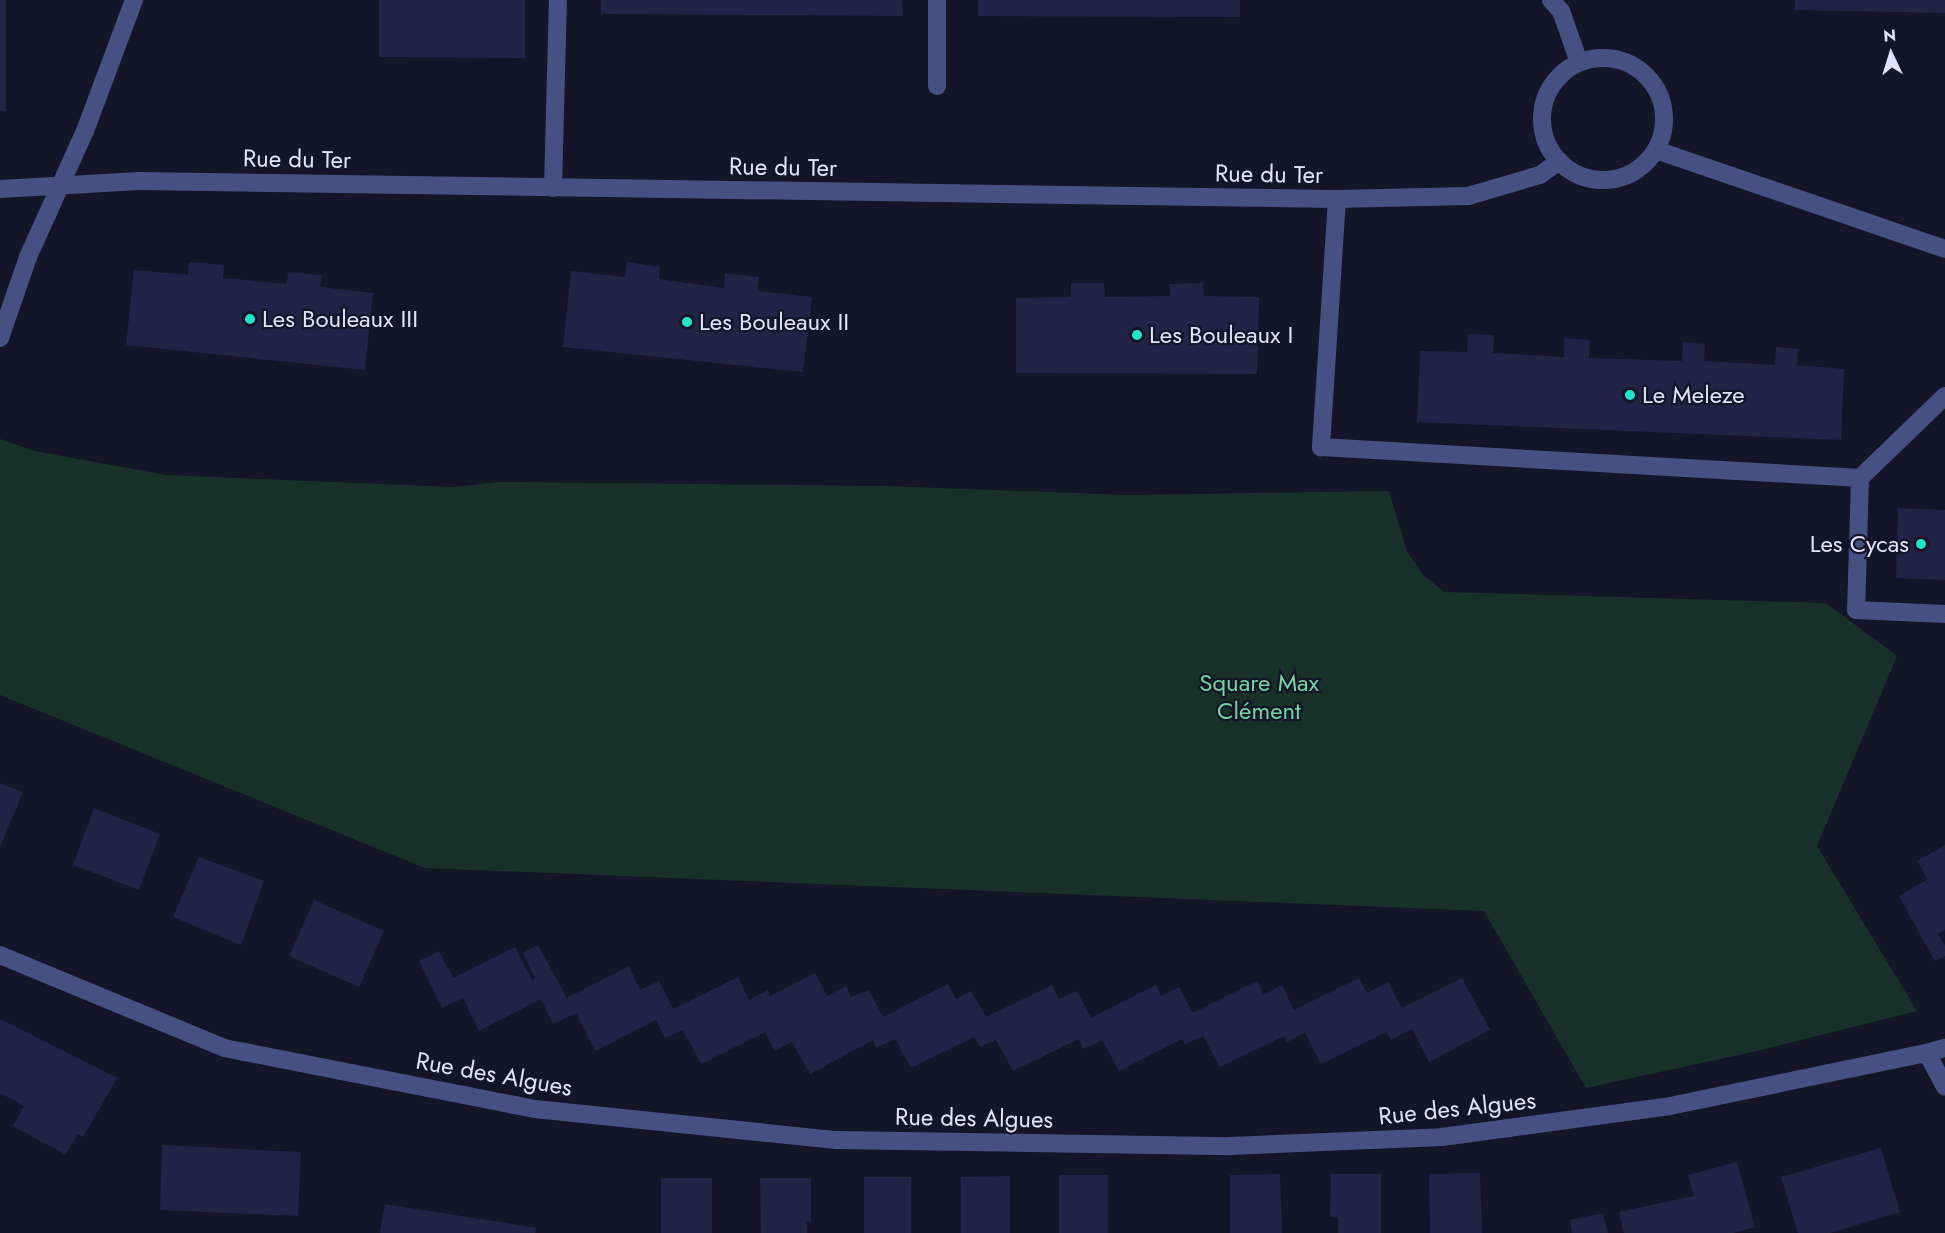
<!DOCTYPE html>
<meta charset="utf-8">
<style>
body{margin:0}
#map{position:relative;width:1945px;height:1233px;overflow:hidden;background:#141528;font-family:Jost,sans-serif}
div>[style]{position:absolute}
.green>*{inset:0;background:#18322a}
.building>*{inset:0;background:#222447}
.minor>*{height:18px;margin:-9px;padding:0 9px;transform-origin:9px;border-radius:9px;background:#455182}
.minor>.ring{margin:-9px;padding:0;box-sizing:content-box;background:none;border:18px solid #455182;border-radius:50%}
.dots>*{width:16px;height:16px;translate:-50% -50%;box-sizing:border-box;border:3px solid #141528;border-radius:50%}
span{translate:-50% -50%;white-space:nowrap;text-align:center;line-height:1.15;-webkit-text-stroke:4.5px #141528;paint-order:stroke}
.street-label{font-size:24px;color:#dfe3fb}
.poi-label{font-size:24px;color:#dfe3fb}
.left{translate:0 -50%;text-align:left}
.right{translate:-100% -50%;text-align:right}
.park-label{font-size:24px;color:#72d4a3}
.north{position:absolute;left:1861px;top:24px;width:60px;height:60px;-webkit-text-stroke:4px #141528;paint-order:stroke;rotate:356deg;font-size:16px;font-weight:700;line-height:24px;text-align:center;color:#dfe3fb}
.north::after{content:'';display:block;margin:auto;width:21px;height:27px;background:#dfe3fb;clip-path:polygon(50% 0,100% 100%,50% 72%,0 100%)}
</style>
<div id="map">
<div class="green">
<i style="clip-path:polygon(0 439px,34px 451px,166px 475px,453px 487px,499px 482px,886px 486px,1127px 495px,1389px 491px,1407px 552px,1424px 576px,1445px 592px,1826px 603px,1897px 656px,1817px 846px,1917px 1011px,1757px 1051px,1586px 1088px,1484px 911px,425px 868px,0 695px)"></i>
</div>
<div class="building">
<i style="clip-path:polygon(0 0,6px 0,6px 111px,0 111px)"></i>
<i style="clip-path:polygon(379px 0,525px 0,525px 58px,379px 57px)"></i>
<i style="clip-path:polygon(601px 0,902px 0,903px 16px,601px 14px)"></i>
<i style="clip-path:polygon(978px 0,1240px 0,1240px 17px,978px 16px)"></i>
<i style="clip-path:polygon(1795px 0,1945px 0,1945px 13px,1795px 10px)"></i>
<i style="clip-path:polygon(189px 262px,224px 265px,223px 278px,287px 284px,288px 272px,322px 275px,320px 287px,373px 293px,365px 370px,126px 345px,134px 270px,188px 275px)"></i>
<i style="clip-path:polygon(627px 262px,660px 267px,659px 279px,724px 288px,725px 273px,759px 277px,757px 291px,812px 297px,803px 372px,563px 347px,571px 271px,625px 277px)"></i>
<i style="clip-path:polygon(1071px 283px,1104px 283px,1105px 297px,1170px 296px,1170px 284px,1203px 283px,1204px 296px,1259px 297px,1257px 374px,1016px 373px,1016px 298px,1071px 297px)"></i>
<i style="clip-path:polygon(1468px 334px,1494px 335px,1493px 353px,1564px 357px,1564px 338px,1590px 340px,1589px 358px,1682px 361px,1683px 342px,1705px 344px,1704px 361px,1775px 365px,1776px 347px,1798px 349px,1797px 365px,1844px 369px,1841px 440px,1417px 422px,1420px 351px,1467px 352px)"></i>
<i style="clip-path:polygon(1898px 508px,1945px 510px,1945px 580px,1896px 578px)"></i>
<i style="clip-path:polygon(0 783px,23px 792px,0 847px)"></i>
<i style="clip-path:polygon(94px 808px,160px 834px,139px 890px,73px 865px)"></i>
<i style="clip-path:polygon(1945px 845px,1945px 930px,1938px 934px,1945px 945px,1945px 956px,1935px 961px,1899px 896px,1928px 879px,1917px 861px)"></i>
<i style="clip-path:polygon(199px 857px,264px 881px,241px 945px,173px 917px)"></i>
<i style="clip-path:polygon(314px 900px,384px 931px,359px 987px,289px 956px)"></i>
<i style="clip-path:polygon(538px 945px,567px 998px,629px 966px,640px 990px,659px 981px,673px 1009px,738px 977px,749px 1000px,768px 990px,770px 996px,815px 973px,827px 996px,846px 986px,851px 997px,869px 990px,883px 1017px,948px 984px,956px 999px,971px 991px,986px 1017px,1052px 985px,1059px 999px,1077px 991px,1091px 1018px,1156px 985px,1161px 996px,1179px 987px,1193px 1013px,1257px 981px,1264px 995px,1282px 985px,1294px 1010px,1359px 978px,1367px 993px,1388px 982px,1402px 1008px,1462px 978px,1490px 1030px,1429px 1062px,1412px 1029px,1391px 1040px,1386px 1032px,1321px 1064px,1305px 1033px,1287px 1042px,1284px 1036px,1220px 1067px,1203px 1036px,1185px 1044px,1182px 1039px,1119px 1071px,1102px 1040px,1083px 1049px,1079px 1039px,1013px 1071px,996px 1040px,980px 1047px,974px 1037px,911px 1068px,895px 1039px,876px 1048px,873px 1040px,810px 1074px,792px 1042px,775px 1051px,765px 1032px,701px 1064px,683px 1030px,665px 1038px,656px 1020px,595px 1051px,576px 1013px,553px 1024px,541px 999px,479px 1031px,463px 998px,442px 1008px,419px 961px,439px 951px,453px 978px,515px 947px,532px 980px,535px 978px,523px 953px)"></i>
<i style="clip-path:polygon(0 1019px,117px 1078px,83px 1137px,77px 1134px,66px 1155px,13px 1126px,24px 1106px,0 1093px)"></i>
<i style="clip-path:polygon(162px 1145px,301px 1152px,298px 1216px,160px 1210px)"></i>
<i style="clip-path:polygon(1881px 1148px,1900px 1212px,1830px 1233px,1798px 1233px,1781px 1177px)"></i>
<i style="clip-path:polygon(1737px 1162px,1755px 1227px,1733px 1233px,1624px 1233px,1619px 1212px,1694px 1196px,1688px 1175px)"></i>
<i style="clip-path:polygon(1480px 1173px,1482px 1233px,1430px 1233px,1429px 1174px)"></i>
<i style="clip-path:polygon(1280px 1174px,1282px 1233px,1230px 1233px,1230px 1175px)"></i>
<i style="clip-path:polygon(1331px 1174px,1381px 1174px,1381px 1233px,1338px 1233px,1338px 1217px,1330px 1217px)"></i>
<i style="clip-path:polygon(1059px 1175px,1108px 1175px,1108px 1233px,1059px 1233px)"></i>
<i style="clip-path:polygon(1010px 1176px,1010px 1233px,961px 1233px,961px 1177px)"></i>
<i style="clip-path:polygon(864px 1177px,911px 1177px,911px 1233px,864px 1233px)"></i>
<i style="clip-path:polygon(661px 1178px,712px 1178px,712px 1233px,661px 1233px)"></i>
<i style="clip-path:polygon(760px 1178px,811px 1178px,811px 1222px,807px 1222px,807px 1233px,761px 1233px)"></i>
<i style="clip-path:polygon(385px 1204px,536px 1228px,535px 1233px,380px 1233px)"></i>
<i style="clip-path:polygon(1603px 1213px,1608px 1233px,1572px 1233px,1570px 1220px)"></i>
</div>
<div class="minor">
<i style="left:937px;top:0;width:86px;rotate:90deg"></i>
<i style="left:1551px;top:0;width:15px;rotate:48deg"></i>
<i style="left:1561px;top:11px;width:54px;rotate:70.6deg"></i>
<i class="ring" style="left:1542px;top:58px;width:104px;height:104px"></i>
<i style="left:1656px;top:150px;width:305px;rotate:18.9deg"></i>
<i style="left:553px;top:188px;width:188px;rotate:-88.5deg"></i>
<i style="left:0;top:189px;width:139px;rotate:-3.3deg"></i>
<i style="left:139px;top:181px;width:1198px;rotate:0.86deg"></i>
<i style="left:1337px;top:199px;width:131px;rotate:-1.3deg"></i>
<i style="left:1468px;top:196px;width:75px;rotate:-16.3deg"></i>
<i style="left:1540px;top:175px;width:24px;rotate:-36deg"></i>
<i style="left:1337px;top:199px;width:249px;rotate:93.7deg"></i>
<i style="left:1321px;top:447px;width:540px;rotate:3.29deg"></i>
<i style="left:1860px;top:478px;width:118px;rotate:-44deg"></i>
<i style="left:0;top:338px;width:86px;rotate:-70.9deg"></i>
<i style="left:28px;top:257px;width:138px;rotate:-65.7deg"></i>
<i style="left:85px;top:131px;width:140px;rotate:-69.5deg"></i>
<i style="left:1860px;top:478px;width:132px;rotate:91.7deg"></i>
<i style="left:1856px;top:610px;width:89px;rotate:2.6deg"></i>
<i style="left:0;top:955px;width:243px;rotate:22.5deg"></i>
<i style="left:224px;top:1048px;width:317px;rotate:11.1deg"></i>
<i style="left:535px;top:1109px;width:303px;rotate:5.9deg"></i>
<i style="left:836px;top:1140px;width:394px;rotate:0.9deg"></i>
<i style="left:1230px;top:1146px;width:212px;rotate:-2.4deg"></i>
<i style="left:1442px;top:1137px;width:230px;rotate:-7.7deg"></i>
<i style="left:1670px;top:1106px;width:262px;rotate:-11.7deg"></i>
<i style="left:1927px;top:1053px;width:38px;rotate:62deg"></i>
<i style="left:1927px;top:1053px;width:19px;rotate:-16deg"></i>
</div>
<div class="dots">
<i style="left:250px;top:319px;background:#22e4c8"></i>
<i style="left:687px;top:322px;background:#22e4c8"></i>
<i style="left:1137px;top:335px;background:#22e4c8"></i>
<i style="left:1630px;top:395px;background:#22e4c8"></i>
<i style="left:1921px;top:544px;background:#22e4c8"></i>
</div>
<div class="street-label">
<span style="left:297px;top:159px;rotate:1deg">Rue du Ter</span>
<span style="left:783px;top:167px;rotate:1deg">Rue du Ter</span>
<span style="left:1269px;top:174px;rotate:1deg">Rue du Ter</span>
<span style="left:494px;top:1074px;rotate:10deg">Rue des Algues</span>
<span style="left:1457px;top:1108px;rotate:-6deg">Rue des Algues</span>
<span style="left:974px;top:1118px;rotate:1deg">Rue des Algues</span>
</div>
<div class="poi-label">
<span class="left" style="left:262px;top:319px">Les Bouleaux III</span>
<span class="left" style="left:699px;top:322px">Les Bouleaux II</span>
<span class="left" style="left:1149px;top:335px">Les Bouleaux I</span>
<span class="left" style="left:1642px;top:395px">Le Meleze</span>
<span class="right" style="left:1909px;top:544px">Les Cycas</span>
</div>
<div class="park-label">
<span style="left:1259px;top:697px">Square Max<br>Clément</span>
</div>
<div class="north">N</div>
</div>
